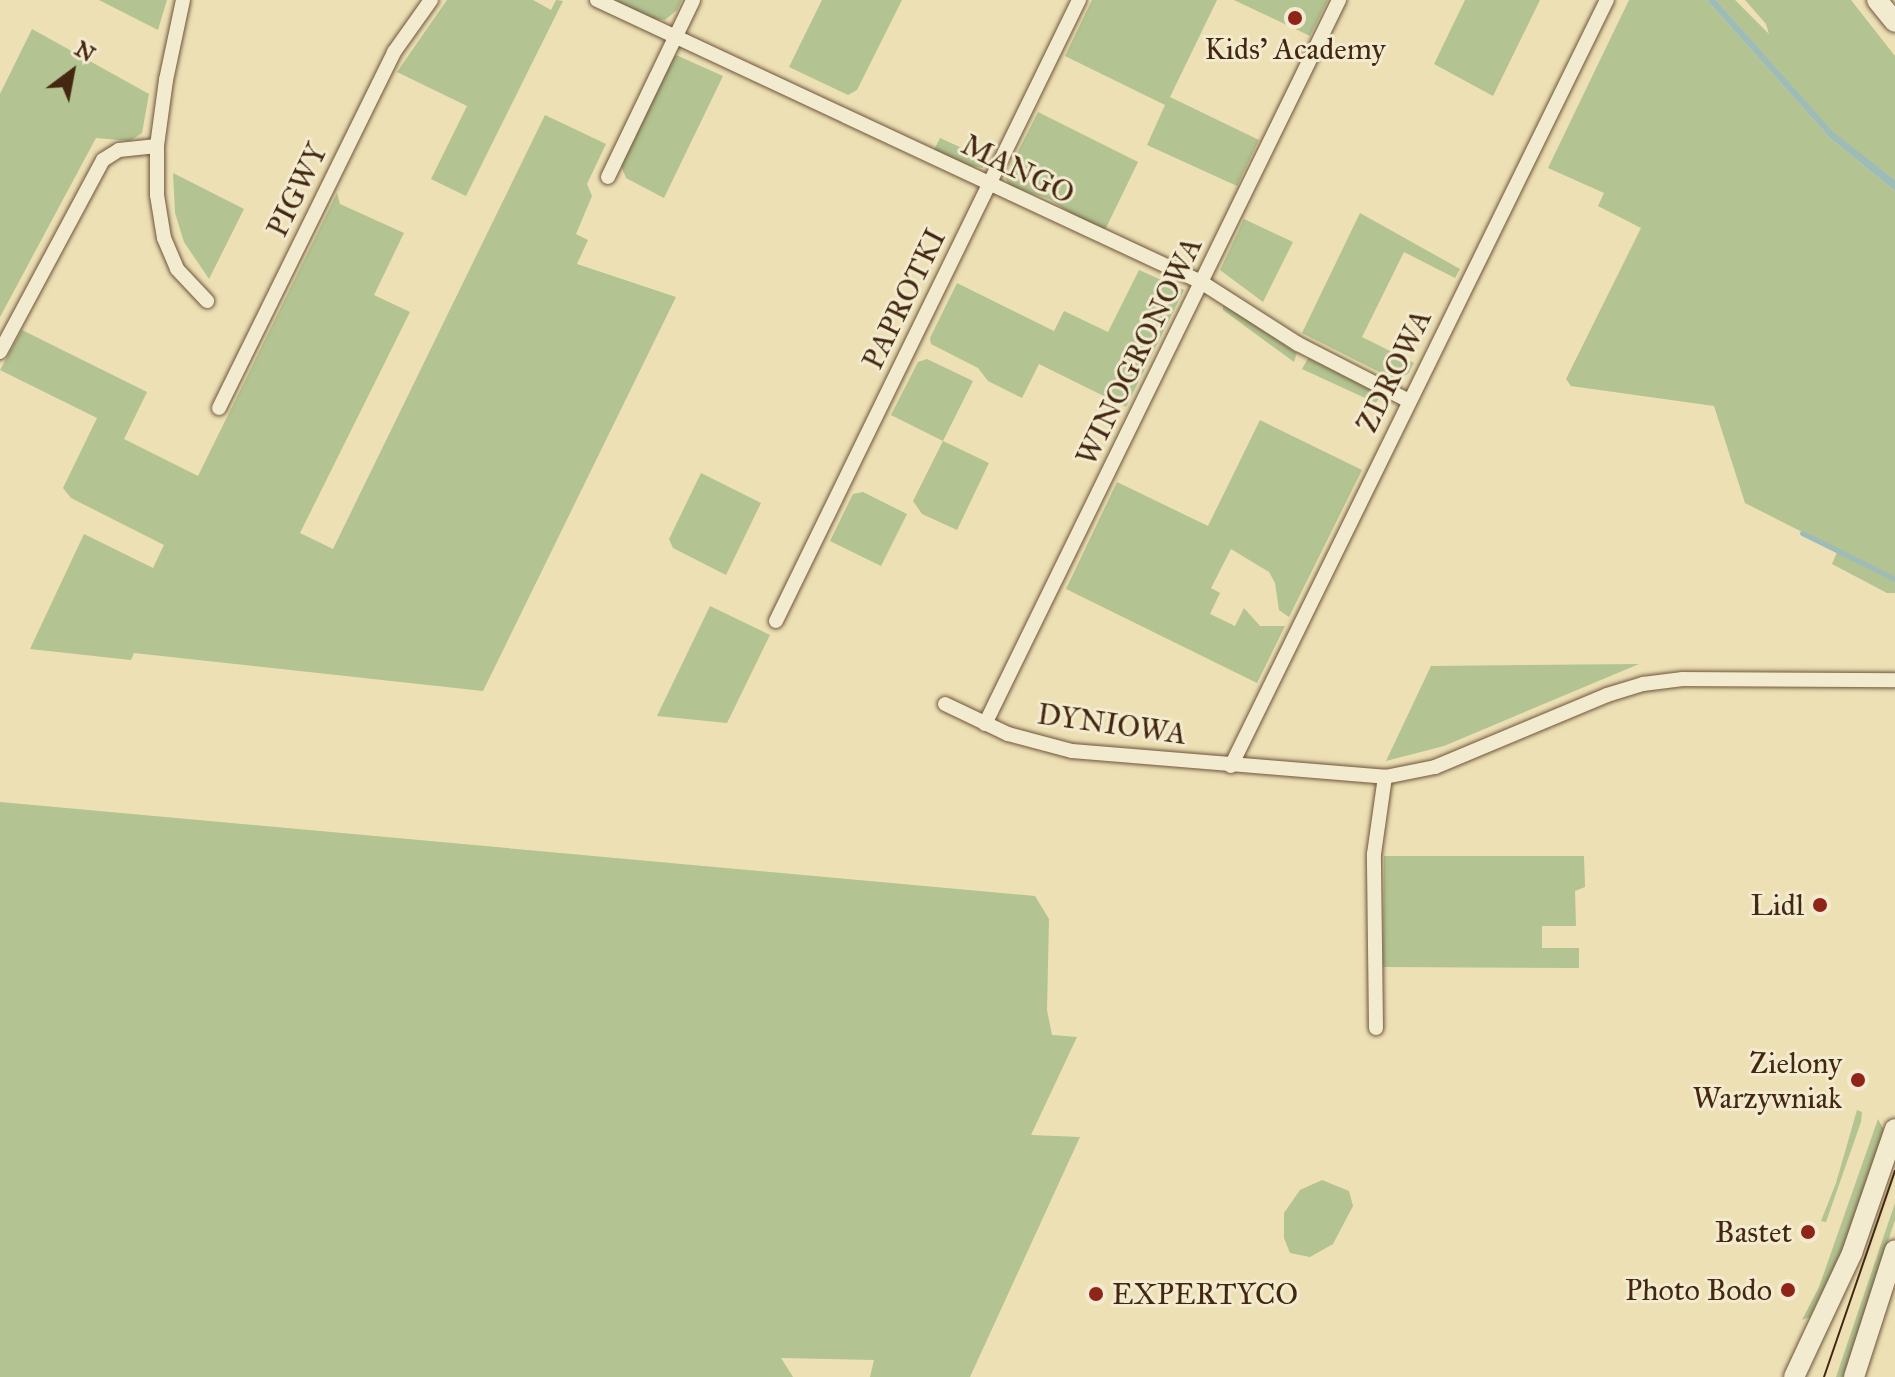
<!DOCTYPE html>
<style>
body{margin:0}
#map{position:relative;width:1895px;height:1377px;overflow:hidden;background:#ede0b5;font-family:"IM FELL Great Primer",serif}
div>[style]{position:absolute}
.green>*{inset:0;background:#b3c391}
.water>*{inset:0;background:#9dbbb7}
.stream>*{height:5px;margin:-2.5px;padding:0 2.5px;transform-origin:2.5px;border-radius:2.5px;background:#9dbbb7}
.roads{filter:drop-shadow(0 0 2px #6e553a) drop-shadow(0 0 2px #6e553a)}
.street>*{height:14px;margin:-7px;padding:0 7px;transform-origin:7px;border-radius:7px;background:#f3ebcf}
.secondary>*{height:20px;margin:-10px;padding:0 10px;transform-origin:10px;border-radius:10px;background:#f3ebcf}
.tram>*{height:2px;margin:-1px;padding:0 1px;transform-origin:1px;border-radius:1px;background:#442711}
.dots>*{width:22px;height:22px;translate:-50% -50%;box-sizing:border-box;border:4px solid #f3ebcf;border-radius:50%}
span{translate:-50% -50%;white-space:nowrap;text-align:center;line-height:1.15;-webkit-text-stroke:6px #f3ebcf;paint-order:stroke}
.poi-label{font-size:30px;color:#442711}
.right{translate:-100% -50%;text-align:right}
.left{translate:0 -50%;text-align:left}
.street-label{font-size:30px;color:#442711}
.north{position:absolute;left:32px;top:32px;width:80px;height:80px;-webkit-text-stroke:6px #f3ebcf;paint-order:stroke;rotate:32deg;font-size:22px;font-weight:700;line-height:32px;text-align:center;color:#442711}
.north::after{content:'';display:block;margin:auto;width:28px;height:36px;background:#442711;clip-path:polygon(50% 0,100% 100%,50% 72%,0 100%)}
</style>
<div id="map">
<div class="green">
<i style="clip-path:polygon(99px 0,167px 0,158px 30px)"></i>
<i style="clip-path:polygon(447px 0,533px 0,551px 10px,556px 0,563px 1px,466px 196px,431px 179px,467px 106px,397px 72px)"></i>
<i style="clip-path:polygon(611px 0,682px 0,677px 10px,665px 20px,652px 19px)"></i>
<i style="clip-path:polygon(822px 0,902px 0,857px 90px,848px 95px,789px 67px)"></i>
<i style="clip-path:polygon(1092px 0,1217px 0,1170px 97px,1259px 140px,1237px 186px,1147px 145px,1165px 105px,1065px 56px)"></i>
<i style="clip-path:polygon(1234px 0,1328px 0,1310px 36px)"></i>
<i style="clip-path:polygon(1465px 0,1540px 0,1493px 96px,1434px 64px)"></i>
<i style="clip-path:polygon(1629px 0,1707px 0,1830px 138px,1895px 191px,1895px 593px,1887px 593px,1832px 564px,1838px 550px,1745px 503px,1714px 406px,1571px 386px,1566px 379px,1641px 228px,1598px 206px,1604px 193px,1548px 168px)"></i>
<i style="clip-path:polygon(1716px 0,1735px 0,1769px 34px,1766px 24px,1745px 0,1851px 0,1895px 56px,1895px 180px,1833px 133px)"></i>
<i style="clip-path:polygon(32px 29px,149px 94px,142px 133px,130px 141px,96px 138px,0 317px,0 94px)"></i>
<i style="clip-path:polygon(676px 55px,723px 76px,664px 198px,626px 178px,620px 163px,665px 65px)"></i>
<i style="clip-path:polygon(1038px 112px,1138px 162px,1103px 234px,1049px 199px,1009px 186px,1005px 177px)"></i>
<i style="clip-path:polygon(545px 115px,606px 144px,587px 184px,592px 196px,576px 234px,588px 240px,577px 264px,676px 297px,483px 691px,134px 653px,131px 660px,30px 649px,84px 534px,153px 568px,164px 545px,71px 498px,63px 488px,97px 418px,0 370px,22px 330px,147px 392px,124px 439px,198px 476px,337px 193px,340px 204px,404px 233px,374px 295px,410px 312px,300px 533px,333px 549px)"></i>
<i style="clip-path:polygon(940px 138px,984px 158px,983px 168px,971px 166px,934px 150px)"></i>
<i style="clip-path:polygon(173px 173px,244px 209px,209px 279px,184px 242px,175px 213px)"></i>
<i style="clip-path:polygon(1360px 213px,1460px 269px,1455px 278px,1404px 252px,1362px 337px,1414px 363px,1408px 374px,1393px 379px,1302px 333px)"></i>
<i style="clip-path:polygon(1244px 219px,1293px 242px,1263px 302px,1220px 270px)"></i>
<i style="clip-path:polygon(1139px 270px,1184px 290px,1126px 407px,1039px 364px,1022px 398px,988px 381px,978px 368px,931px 344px,930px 338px,957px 283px,1054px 331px,1064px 311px,1108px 332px)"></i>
<i style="clip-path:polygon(1223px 304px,1297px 353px,1294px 362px,1223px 310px)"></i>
<i style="clip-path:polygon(1308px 358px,1381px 394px,1376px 403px,1302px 369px)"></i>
<i style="clip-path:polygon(927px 359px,973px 381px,943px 441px,989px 463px,957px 530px,922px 514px,913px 501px,943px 441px,891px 415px,918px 362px)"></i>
<i style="clip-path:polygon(1260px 420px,1362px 470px,1289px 617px,1279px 610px,1275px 583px,1269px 572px,1231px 549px,1211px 588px,1220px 593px,1210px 614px,1235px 626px,1244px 608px,1260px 626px,1285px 626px,1257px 683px,1066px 589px,1117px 482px,1208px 526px)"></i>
<i style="clip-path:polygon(701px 473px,761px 503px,726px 575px,673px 548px,669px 539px)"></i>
<i style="clip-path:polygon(863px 492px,907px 514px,881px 566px,830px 541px,853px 494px)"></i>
<i style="clip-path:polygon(710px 606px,770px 635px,727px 723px,657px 716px)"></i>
<i style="clip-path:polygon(1639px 664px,1444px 746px,1386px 761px,1431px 666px)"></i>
<i style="clip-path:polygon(0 802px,1035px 896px,1049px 919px,1047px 1010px,1052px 1035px,1077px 1037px,1031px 1135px,1080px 1137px,970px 1377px,870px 1377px,874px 1360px,781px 1358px,793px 1377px,0 1377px)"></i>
<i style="clip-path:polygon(1384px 856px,1584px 856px,1585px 887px,1575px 891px,1576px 926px,1542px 926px,1542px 948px,1579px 948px,1579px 968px,1383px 967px)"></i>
<i style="clip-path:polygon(1857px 1110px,1862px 1112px,1861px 1122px,1826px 1222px,1821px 1221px,1836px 1183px)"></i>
<i style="clip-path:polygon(1878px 1119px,1884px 1130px,1846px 1242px,1810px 1317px,1802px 1320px,1819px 1287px)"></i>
<i style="clip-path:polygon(1322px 1180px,1349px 1191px,1353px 1206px,1333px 1244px,1310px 1257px,1290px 1253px,1284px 1238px,1284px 1213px,1300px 1190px)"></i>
<i style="clip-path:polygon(1895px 1203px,1895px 1220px,1843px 1377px,1836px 1377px)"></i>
</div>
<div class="water">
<i style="clip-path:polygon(1707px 0,1716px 0,1833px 132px,1895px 180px,1895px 191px,1830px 138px)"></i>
</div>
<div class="stream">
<i style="left:1802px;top:533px;width:104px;rotate:26.3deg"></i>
</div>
<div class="roads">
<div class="street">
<i style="left:183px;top:0;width:82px;rotate:102deg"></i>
<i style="left:166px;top:80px;width:67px;rotate:97.8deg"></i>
<i style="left:157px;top:146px;width:49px;rotate:90deg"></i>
<i style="left:157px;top:195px;width:44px;rotate:80.8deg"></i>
<i style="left:164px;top:238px;width:34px;rotate:67deg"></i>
<i style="left:177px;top:269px;width:44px;rotate:46.8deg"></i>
<i style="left:597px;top:0;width:667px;rotate:25.03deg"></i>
<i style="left:1201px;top:282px;width:115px;rotate:32.6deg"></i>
<i style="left:1298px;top:344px;width:125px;rotate:27.2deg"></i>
<i style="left:608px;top:177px;width:196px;rotate:-64.3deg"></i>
<i style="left:0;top:352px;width:218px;rotate:-61.8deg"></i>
<i style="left:103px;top:160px;width:19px;rotate:-32deg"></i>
<i style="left:119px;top:150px;width:38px;rotate:-6deg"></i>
<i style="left:219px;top:408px;width:397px;rotate:-63.8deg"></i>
<i style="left:394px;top:52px;width:64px;rotate:-54.6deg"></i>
<i style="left:776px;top:621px;width:691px;rotate:-63.99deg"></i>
<i style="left:945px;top:704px;width:70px;rotate:25.5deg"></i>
<i style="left:1008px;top:734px;width:66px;rotate:14.9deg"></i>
<i style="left:1072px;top:751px;width:314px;rotate:4.7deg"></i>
<i style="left:1385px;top:777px;width:51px;rotate:-11.3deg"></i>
<i style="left:1435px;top:767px;width:186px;rotate:-22.7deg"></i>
<i style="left:1607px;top:695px;width:38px;rotate:-17deg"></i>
<i style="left:1643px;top:684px;width:40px;rotate:-7.1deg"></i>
<i style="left:1683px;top:679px;width:212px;rotate:0.3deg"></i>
<i style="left:985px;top:724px;width:806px;rotate:-63.94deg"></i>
<i style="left:1231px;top:766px;width:853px;rotate:-63.86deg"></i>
<i style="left:1376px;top:1028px;width:174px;rotate:-90.7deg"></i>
<i style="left:1374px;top:854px;width:78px;rotate:-81.9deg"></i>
</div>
<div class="secondary">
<i style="left:1877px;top:0;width:28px;rotate:51deg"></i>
<i style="left:1794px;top:1377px;width:137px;rotate:-64.9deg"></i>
<i style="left:1852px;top:1253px;width:131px;rotate:-70.9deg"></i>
<i style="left:1854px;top:1377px;width:133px;rotate:-72.1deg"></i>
</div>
</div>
<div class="tram">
<i style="left:1824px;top:1377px;width:218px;rotate:-71deg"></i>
</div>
<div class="dots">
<i style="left:1295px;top:18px;background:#8f2418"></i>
<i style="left:1820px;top:905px;background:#8f2418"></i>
<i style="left:1858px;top:1080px;background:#8f2418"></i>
<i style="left:1808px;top:1232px;background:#8f2418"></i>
<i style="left:1788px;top:1290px;background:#8f2418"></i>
<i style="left:1096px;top:1294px;background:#8f2418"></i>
</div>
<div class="poi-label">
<span style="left:1295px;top:49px">Kids' Academy</span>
<span class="right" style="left:1804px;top:905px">Lidl</span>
<span class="right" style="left:1842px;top:1080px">Zielony<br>Warzywniak</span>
<span class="right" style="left:1792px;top:1232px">Bastet</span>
<span class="right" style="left:1772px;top:1290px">Photo Bodo</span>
<span class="left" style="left:1112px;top:1294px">EXPERTYCO</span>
</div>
<div class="street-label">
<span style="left:1018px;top:169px;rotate:26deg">MANGO</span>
<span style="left:297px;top:190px;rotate:-64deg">PIGWY</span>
<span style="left:904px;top:299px;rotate:-64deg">PAPROTKI</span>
<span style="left:1139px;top:351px;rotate:-64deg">WINOGRONOWA</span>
<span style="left:1394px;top:371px;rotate:-64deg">ZDROWA</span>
<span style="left:1112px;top:724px;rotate:8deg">DYNIOWA</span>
</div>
<div class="north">N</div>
</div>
